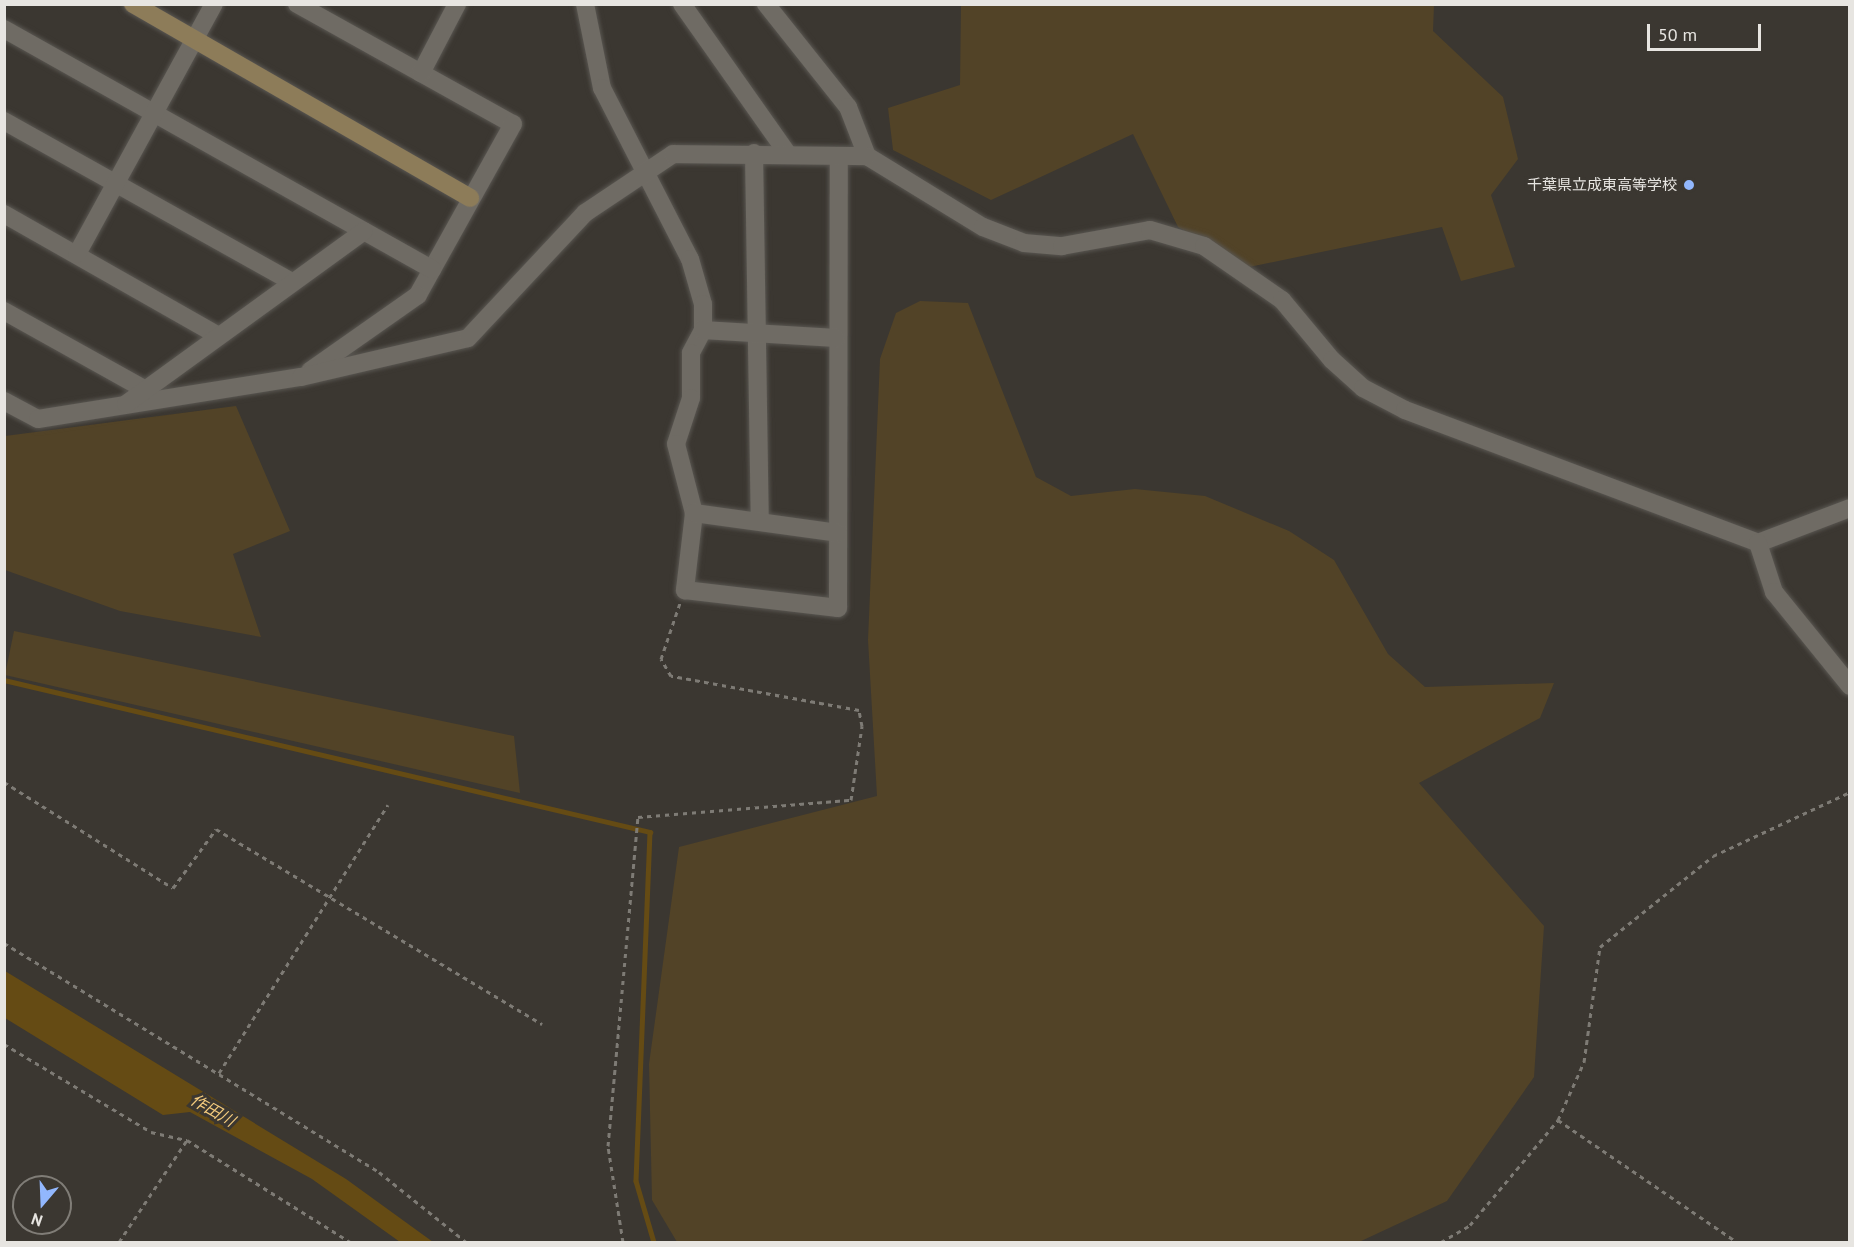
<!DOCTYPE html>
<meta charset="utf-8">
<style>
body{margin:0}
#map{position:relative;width:1854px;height:1247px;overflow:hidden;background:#3b3731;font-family:"PT Sans","Noto Sans JP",sans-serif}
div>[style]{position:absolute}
.green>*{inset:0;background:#524327}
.water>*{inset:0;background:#654b14}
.stream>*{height:4.5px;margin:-2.25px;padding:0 2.25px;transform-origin:2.25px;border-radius:2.25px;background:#654b14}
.path>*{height:3px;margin-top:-1.5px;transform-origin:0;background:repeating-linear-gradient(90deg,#7e7b75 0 4.5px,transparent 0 9px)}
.roads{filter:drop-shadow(0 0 2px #595651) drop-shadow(0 0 2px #595651)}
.street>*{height:18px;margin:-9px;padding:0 9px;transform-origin:9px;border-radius:9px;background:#6f6b64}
.secondary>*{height:18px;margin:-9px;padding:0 9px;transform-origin:9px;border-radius:9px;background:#8d7c59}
.dots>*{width:16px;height:16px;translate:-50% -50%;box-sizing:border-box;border:3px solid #3b3731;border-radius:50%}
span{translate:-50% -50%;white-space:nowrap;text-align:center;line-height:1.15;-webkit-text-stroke:6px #3b3731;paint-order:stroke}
.poi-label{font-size:15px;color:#e7e5e1}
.right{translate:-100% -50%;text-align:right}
.water-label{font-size:16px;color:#f4cb7d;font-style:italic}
.frame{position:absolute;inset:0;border:6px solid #e7e5e1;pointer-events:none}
.north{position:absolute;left:12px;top:1175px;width:60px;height:60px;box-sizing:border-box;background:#3b3731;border:2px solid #807d77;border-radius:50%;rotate:199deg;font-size:16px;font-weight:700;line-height:24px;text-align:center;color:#e7e5e1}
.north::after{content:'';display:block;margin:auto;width:21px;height:27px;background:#92b7fd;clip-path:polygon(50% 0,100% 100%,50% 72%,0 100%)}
.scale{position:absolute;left:1647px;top:24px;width:114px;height:27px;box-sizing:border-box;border:3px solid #e7e5e1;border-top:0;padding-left:8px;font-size:18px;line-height:21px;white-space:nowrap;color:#e7e5e1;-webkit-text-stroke:4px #3b3731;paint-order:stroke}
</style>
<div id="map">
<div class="green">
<i style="clip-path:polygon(961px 5px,1434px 5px,1433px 31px,1503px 97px,1518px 159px,1491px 195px,1515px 267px,1461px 281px,1442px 227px,1249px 267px,1178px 227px,1133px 134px,991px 200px,893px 150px,888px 108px,960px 85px)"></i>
<i style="clip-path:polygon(920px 301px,968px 303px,1036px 477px,1071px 496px,1135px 489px,1205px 496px,1289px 531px,1334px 560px,1388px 654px,1425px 687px,1554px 683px,1540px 718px,1419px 783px,1544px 926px,1534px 1077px,1447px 1201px,1359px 1242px,677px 1242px,652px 1200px,649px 1064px,679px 847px,877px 796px,868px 640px,880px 359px,896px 313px)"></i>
<i style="clip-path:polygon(236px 406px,290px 531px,233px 554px,261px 637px,120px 611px,5px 570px,5px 436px)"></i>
<i style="clip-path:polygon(14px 631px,514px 736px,520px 793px,5px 675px)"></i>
</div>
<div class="water">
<i style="clip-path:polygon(5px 971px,346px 1179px,433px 1242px,400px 1242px,312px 1179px,190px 1112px,163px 1115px,5px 1018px)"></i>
</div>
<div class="stream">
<i style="left:4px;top:680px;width:664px;rotate:13.24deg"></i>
<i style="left:650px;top:832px;width:349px;rotate:92.3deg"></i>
<i style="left:636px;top:1181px;width:64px;rotate:73.6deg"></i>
</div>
<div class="path">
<i style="left:4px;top:782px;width:199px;rotate:32.1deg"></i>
<i style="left:173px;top:888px;width:73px;rotate:-53.9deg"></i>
<i style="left:216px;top:829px;width:380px;rotate:30.9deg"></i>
<i style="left:4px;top:943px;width:439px;rotate:31.4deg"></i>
<i style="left:379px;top:1172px;width:112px;rotate:38.8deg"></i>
<i style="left:4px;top:1044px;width:171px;rotate:30.9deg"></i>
<i style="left:151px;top:1132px;width:37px;rotate:13deg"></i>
<i style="left:187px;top:1140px;width:192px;rotate:32deg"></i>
<i style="left:219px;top:1073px;width:317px;rotate:-57.8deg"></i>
<i style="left:1558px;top:1120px;width:217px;rotate:34.3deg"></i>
<i style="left:119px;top:1242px;width:123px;rotate:-56.3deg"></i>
<i style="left:623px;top:1242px;width:97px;rotate:-98.9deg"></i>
<i style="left:608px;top:1146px;width:330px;rotate:-84.8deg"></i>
<i style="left:638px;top:817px;width:214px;rotate:-4.6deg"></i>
<i style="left:851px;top:800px;width:75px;rotate:-81.5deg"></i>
<i style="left:862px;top:726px;width:16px;rotate:-101deg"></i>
<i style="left:859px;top:710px;width:191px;rotate:-169.7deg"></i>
<i style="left:671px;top:676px;width:20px;rotate:-120deg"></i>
<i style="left:661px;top:659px;width:59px;rotate:-71.3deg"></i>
<i style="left:1441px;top:1242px;width:34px;rotate:-30deg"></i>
<i style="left:1470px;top:1225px;width:137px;rotate:-50deg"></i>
<i style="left:1558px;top:1120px;width:64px;rotate:-65.9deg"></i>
<i style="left:1584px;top:1062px;width:116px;rotate:-82.1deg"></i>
<i style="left:1600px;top:947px;width:145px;rotate:-38.8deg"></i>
<i style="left:1713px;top:856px;width:151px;rotate:-25deg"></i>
</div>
<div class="roads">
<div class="street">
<i style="left:297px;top:4px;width:247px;rotate:29.1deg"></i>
<i style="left:513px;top:124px;width:196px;rotate:119.1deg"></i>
<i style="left:418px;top:295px;width:132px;rotate:144.9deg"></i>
<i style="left:585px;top:4px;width:86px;rotate:78.6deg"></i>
<i style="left:602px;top:88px;width:192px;rotate:62.8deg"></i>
<i style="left:690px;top:259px;width:47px;rotate:73.9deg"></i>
<i style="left:703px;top:304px;width:26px;rotate:90deg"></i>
<i style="left:703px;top:330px;width:26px;rotate:118deg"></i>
<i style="left:691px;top:353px;width:45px;rotate:90deg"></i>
<i style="left:691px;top:398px;width:48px;rotate:108.1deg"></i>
<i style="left:676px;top:444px;width:71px;rotate:75.4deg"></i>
<i style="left:694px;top:513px;width:78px;rotate:96.7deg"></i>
<i style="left:685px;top:590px;width:154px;rotate:6.7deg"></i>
<i style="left:838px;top:608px;width:449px;rotate:-89.9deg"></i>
<i style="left:682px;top:4px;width:184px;rotate:54.8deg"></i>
<i style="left:766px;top:4px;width:132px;rotate:51.5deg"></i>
<i style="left:848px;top:107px;width:53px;rotate:68.8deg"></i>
<i style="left:867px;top:156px;width:136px;rotate:31.5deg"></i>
<i style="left:983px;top:227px;width:44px;rotate:21.3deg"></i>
<i style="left:1024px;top:243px;width:38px;rotate:5deg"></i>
<i style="left:1062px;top:246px;width:89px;rotate:-10.3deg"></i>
<i style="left:1150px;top:230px;width:56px;rotate:16.5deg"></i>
<i style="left:1204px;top:246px;width:95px;rotate:34.7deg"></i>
<i style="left:1282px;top:300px;width:78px;rotate:50.2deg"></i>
<i style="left:1332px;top:360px;width:42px;rotate:42.1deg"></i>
<i style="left:1363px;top:388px;width:47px;rotate:27.6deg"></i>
<i style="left:1405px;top:410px;width:377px;rotate:20.6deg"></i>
<i style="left:1758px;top:543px;width:98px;rotate:-20.8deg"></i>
<i style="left:4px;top:29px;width:491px;rotate:29.3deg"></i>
<i style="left:421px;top:73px;width:78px;rotate:-62.4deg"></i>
<i style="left:4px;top:121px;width:330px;rotate:29.2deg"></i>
<i style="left:754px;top:153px;width:366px;rotate:89.1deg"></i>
<i style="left:4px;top:214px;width:243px;rotate:29.6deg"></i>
<i style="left:77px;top:254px;width:285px;rotate:-61.3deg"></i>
<i style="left:4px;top:311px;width:160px;rotate:29.1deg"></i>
<i style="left:703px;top:330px;width:133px;rotate:3.4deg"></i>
<i style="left:4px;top:401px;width:38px;rotate:28deg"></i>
<i style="left:38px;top:419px;width:266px;rotate:-9.1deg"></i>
<i style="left:301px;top:377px;width:171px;rotate:-13.1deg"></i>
<i style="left:468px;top:338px;width:171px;rotate:-46.9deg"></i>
<i style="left:585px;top:213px;width:106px;rotate:-33.8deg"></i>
<i style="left:673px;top:154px;width:194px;rotate:0.6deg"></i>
<i style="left:126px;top:404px;width:294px;rotate:-36deg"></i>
<i style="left:694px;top:513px;width:145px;rotate:7.9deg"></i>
<i style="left:1758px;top:543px;width:52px;rotate:71.9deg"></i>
<i style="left:1774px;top:592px;width:121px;rotate:51deg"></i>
</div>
<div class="secondary">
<i style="left:133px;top:4px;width:389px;rotate:29.9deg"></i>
</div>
</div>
<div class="dots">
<i style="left:1689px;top:185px;background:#92b7fd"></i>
</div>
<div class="poi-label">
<span class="right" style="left:1677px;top:185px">千葉県立成東高等学校</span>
</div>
<div class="water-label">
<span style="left:213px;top:1110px;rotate:30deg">作田川</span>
</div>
<div class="frame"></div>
<div class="north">N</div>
<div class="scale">50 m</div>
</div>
